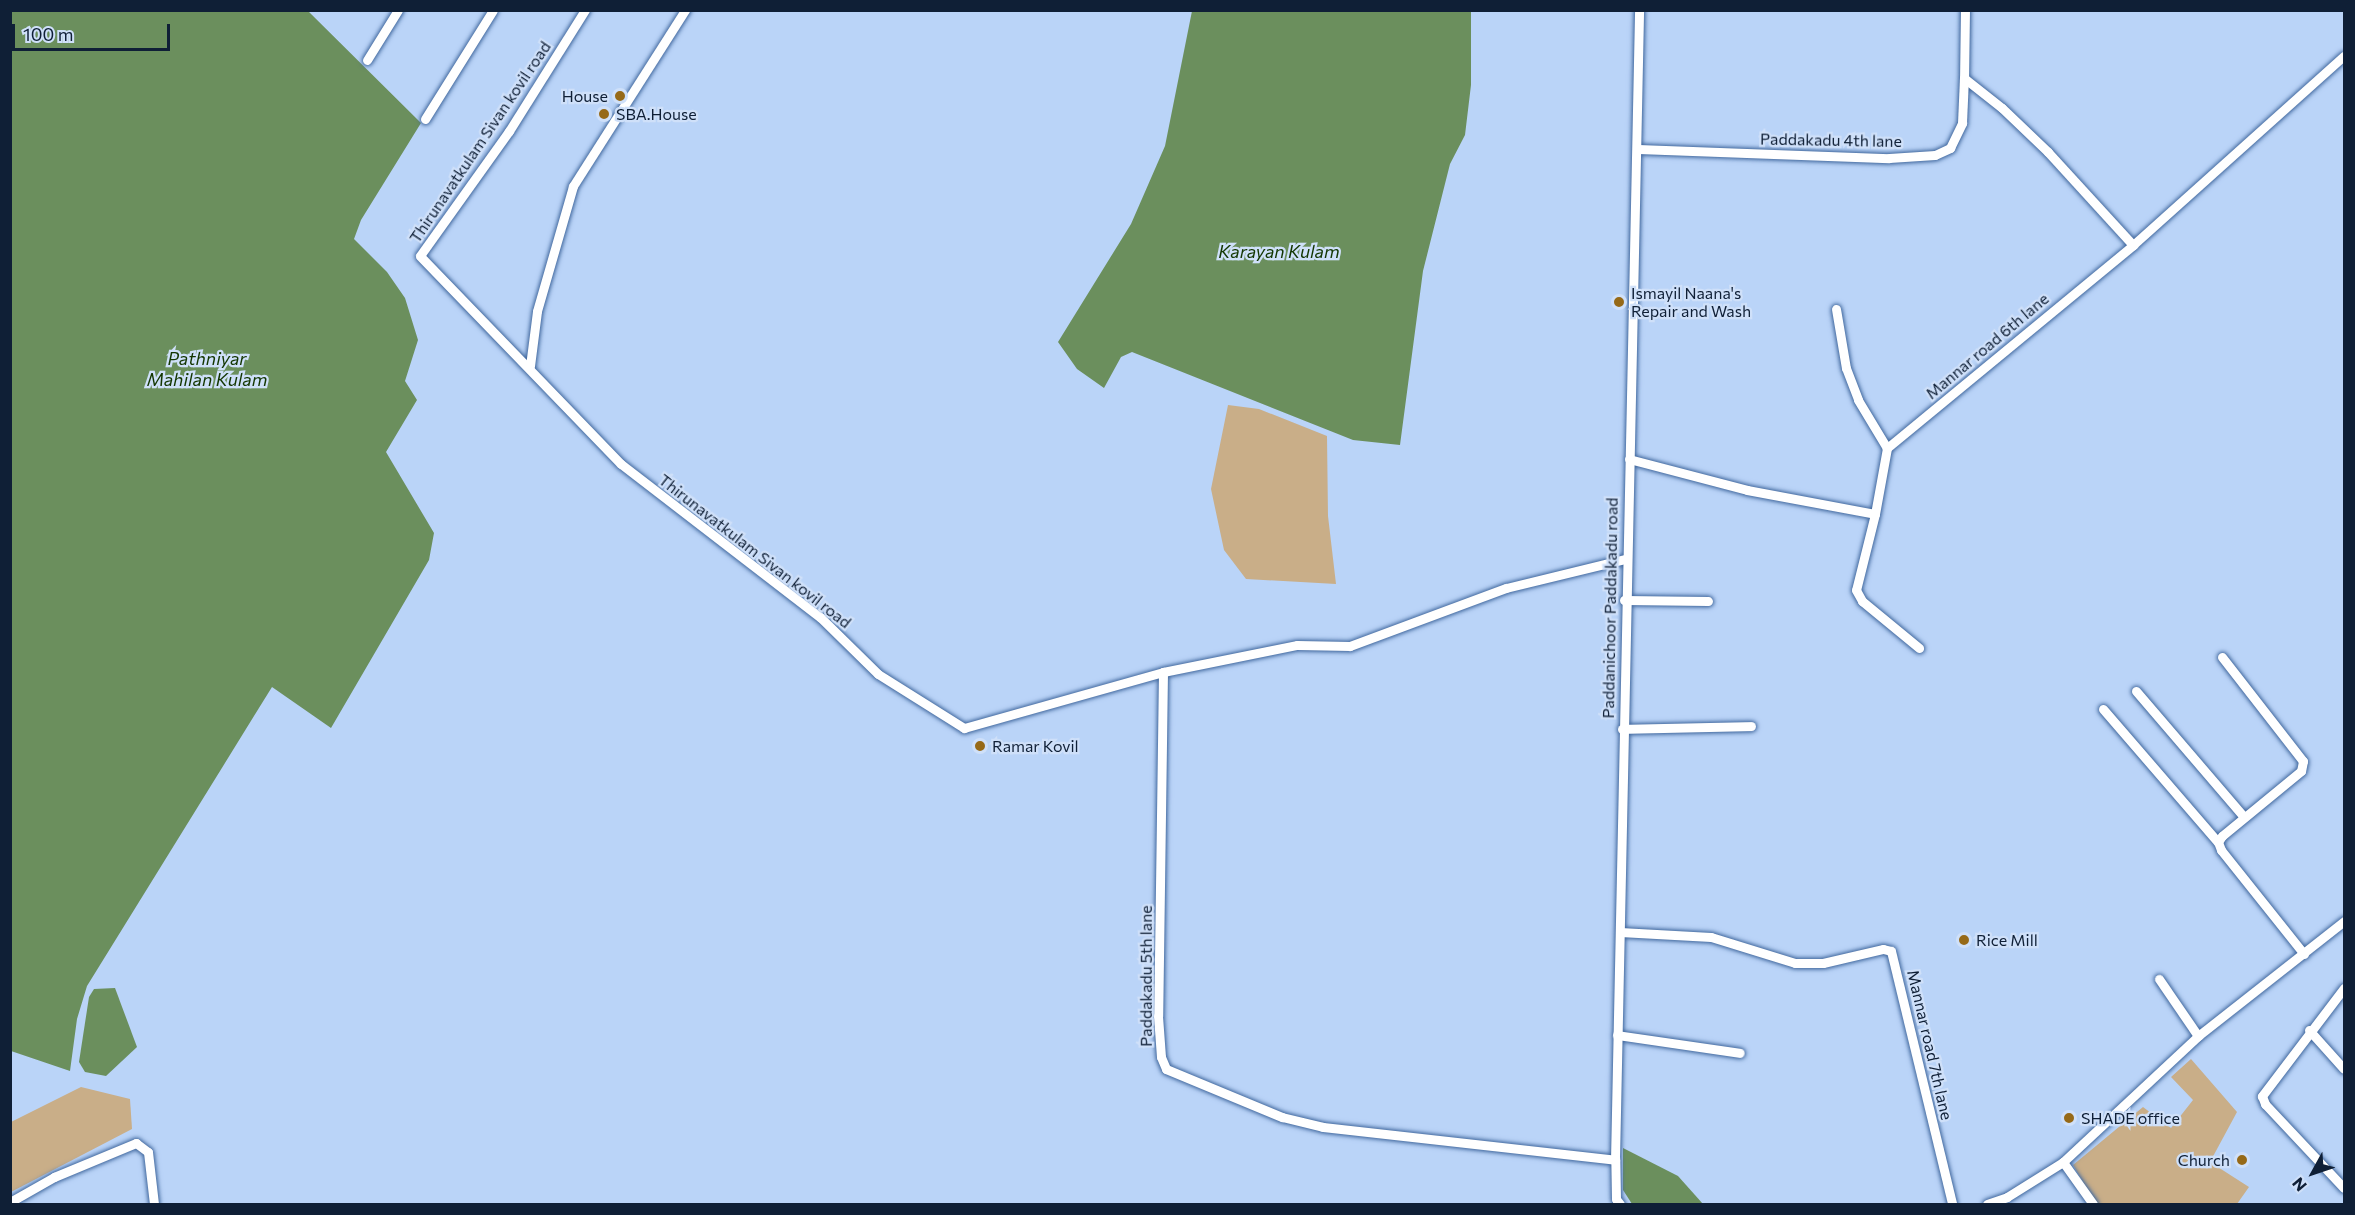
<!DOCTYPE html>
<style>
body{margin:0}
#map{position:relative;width:2355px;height:1215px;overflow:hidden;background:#bad4f8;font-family:Commissioner,sans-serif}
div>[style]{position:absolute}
.green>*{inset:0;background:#c9ae88}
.water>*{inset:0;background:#6b8f5d}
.roads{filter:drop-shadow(0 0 2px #41689e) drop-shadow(0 0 2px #41689e)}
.street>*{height:9px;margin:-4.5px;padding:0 4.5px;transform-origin:4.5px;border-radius:4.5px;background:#fff}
.dots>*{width:16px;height:16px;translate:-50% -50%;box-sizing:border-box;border:3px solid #cfe0f9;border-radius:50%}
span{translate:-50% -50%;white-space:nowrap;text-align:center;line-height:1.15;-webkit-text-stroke:4.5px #cfe0f9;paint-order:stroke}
.poi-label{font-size:16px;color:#0f1f36}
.right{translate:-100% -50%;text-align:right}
.left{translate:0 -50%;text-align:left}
.street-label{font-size:16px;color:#0f1f36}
.water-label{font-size:18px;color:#133600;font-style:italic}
.frame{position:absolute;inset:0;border:12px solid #0f1f36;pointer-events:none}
.north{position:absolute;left:2283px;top:1143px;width:60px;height:60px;-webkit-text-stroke:4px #cfe0f9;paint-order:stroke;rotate:230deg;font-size:16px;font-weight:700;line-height:24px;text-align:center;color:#0f1f36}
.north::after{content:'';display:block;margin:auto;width:21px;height:27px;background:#0f1f36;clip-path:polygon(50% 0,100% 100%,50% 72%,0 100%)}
.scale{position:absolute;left:12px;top:24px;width:158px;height:27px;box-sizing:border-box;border:3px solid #0f1f36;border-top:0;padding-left:8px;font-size:18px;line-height:21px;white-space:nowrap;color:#0f1f36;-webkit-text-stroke:4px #cfe0f9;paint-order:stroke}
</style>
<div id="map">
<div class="green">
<i style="clip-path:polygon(1228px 405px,1259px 409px,1327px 436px,1328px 516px,1336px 584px,1246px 579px,1224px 550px,1211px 489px)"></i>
<i style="clip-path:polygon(2191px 1059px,2237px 1112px,2210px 1162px,2249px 1187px,2237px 1204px,2096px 1204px,2073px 1165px,2143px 1107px,2171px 1128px,2193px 1100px,2171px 1077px)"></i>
<i style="clip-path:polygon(81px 1087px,130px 1099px,132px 1129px,11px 1192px,11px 1122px)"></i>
</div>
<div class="water">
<i style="clip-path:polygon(10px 11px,308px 11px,421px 123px,361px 220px,354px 239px,387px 272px,405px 298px,418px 340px,405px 381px,417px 400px,386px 452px,434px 533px,429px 560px,331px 728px,272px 687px,87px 986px,77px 1019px,70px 1071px,11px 1051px)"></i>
<i style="clip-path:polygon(1192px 11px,1471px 11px,1471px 85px,1465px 135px,1450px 164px,1423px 271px,1400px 445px,1353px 440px,1132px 352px,1121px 357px,1104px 388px,1077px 369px,1058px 342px,1131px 224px,1165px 146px)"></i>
<i style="clip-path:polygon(115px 988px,137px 1047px,106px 1076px,85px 1072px,79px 1062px,89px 997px,94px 989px)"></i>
<i style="clip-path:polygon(1623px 1148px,1678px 1176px,1703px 1204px,1632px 1204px,1623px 1190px)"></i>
</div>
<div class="roads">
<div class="street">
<i style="left:585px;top:10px;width:143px;rotate:122.1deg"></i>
<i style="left:509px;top:131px;width:153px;rotate:125.5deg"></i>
<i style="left:420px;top:256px;width:289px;rotate:46deg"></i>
<i style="left:621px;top:464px;width:251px;rotate:37.6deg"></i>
<i style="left:820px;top:617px;width:81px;rotate:44.5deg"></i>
<i style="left:878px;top:674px;width:102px;rotate:32.1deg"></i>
<i style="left:964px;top:728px;width:207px;rotate:-15.7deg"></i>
<i style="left:1163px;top:672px;width:137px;rotate:-11.4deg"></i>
<i style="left:1297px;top:645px;width:53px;rotate:1.1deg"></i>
<i style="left:1350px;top:646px;width:166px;rotate:-20.4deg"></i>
<i style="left:1506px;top:588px;width:122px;rotate:-13.7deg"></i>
<i style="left:1965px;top:10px;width:68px;rotate:90.8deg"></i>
<i style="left:1964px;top:78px;width:48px;rotate:38.3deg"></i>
<i style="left:2002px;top:108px;width:64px;rotate:43.7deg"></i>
<i style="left:2048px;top:152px;width:126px;rotate:47.6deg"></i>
<i style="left:367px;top:60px;width:59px;rotate:-58.2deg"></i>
<i style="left:425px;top:119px;width:128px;rotate:-58deg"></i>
<i style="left:1638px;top:149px;width:251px;rotate:2.1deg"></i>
<i style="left:1889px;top:158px;width:46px;rotate:-3.7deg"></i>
<i style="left:1935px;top:155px;width:17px;rotate:-25deg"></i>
<i style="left:1950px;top:148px;width:28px;rotate:-64deg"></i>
<i style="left:1962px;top:123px;width:45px;rotate:-87.5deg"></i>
<i style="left:1836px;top:309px;width:60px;rotate:80.4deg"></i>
<i style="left:1846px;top:368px;width:34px;rotate:69deg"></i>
<i style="left:1858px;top:400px;width:56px;rotate:58.9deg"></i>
<i style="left:530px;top:366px;width:55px;rotate:-82.7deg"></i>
<i style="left:537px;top:311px;width:130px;rotate:-73.9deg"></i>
<i style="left:573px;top:186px;width:209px;rotate:-57.5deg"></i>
<i style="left:1629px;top:459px;width:122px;rotate:14.7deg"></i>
<i style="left:1747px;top:490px;width:130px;rotate:10.6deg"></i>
<i style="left:1875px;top:514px;width:67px;rotate:-79.7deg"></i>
<i style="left:1887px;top:448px;width:319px;rotate:-39.5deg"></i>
<i style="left:2133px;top:245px;width:283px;rotate:-41.9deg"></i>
<i style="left:1875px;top:514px;width:78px;rotate:104deg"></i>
<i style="left:1856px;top:590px;width:13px;rotate:61deg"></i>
<i style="left:1862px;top:601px;width:74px;rotate:39.5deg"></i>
<i style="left:1624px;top:600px;width:84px;rotate:0.7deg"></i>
<i style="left:2222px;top:657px;width:132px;rotate:52.1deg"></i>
<i style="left:2303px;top:761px;width:10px;rotate:101deg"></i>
<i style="left:2301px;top:771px;width:102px;rotate:140.6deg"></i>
<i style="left:2222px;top:836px;width:7px;rotate:124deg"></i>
<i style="left:2218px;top:842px;width:9px;rotate:69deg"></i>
<i style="left:2221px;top:850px;width:133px;rotate:51.4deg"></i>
<i style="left:1163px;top:672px;width:344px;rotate:90.8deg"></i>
<i style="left:1158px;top:1016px;width:41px;rotate:85.8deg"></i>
<i style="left:1161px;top:1057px;width:13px;rotate:67deg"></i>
<i style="left:1166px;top:1069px;width:126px;rotate:22.5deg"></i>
<i style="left:1282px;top:1117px;width:42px;rotate:13.7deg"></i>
<i style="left:1323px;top:1127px;width:294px;rotate:6.4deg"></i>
<i style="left:2136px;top:691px;width:166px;rotate:49.4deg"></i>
<i style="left:2103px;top:709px;width:176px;rotate:49.2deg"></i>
<i style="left:1622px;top:729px;width:129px;rotate:-1.3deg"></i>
<i style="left:1620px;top:932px;width:91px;rotate:3.1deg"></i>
<i style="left:1711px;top:937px;width:88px;rotate:17.2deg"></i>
<i style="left:1795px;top:963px;width:28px"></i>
<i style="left:1823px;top:963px;width:62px;rotate:-13.1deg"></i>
<i style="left:1883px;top:949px;width:8px;rotate:14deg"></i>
<i style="left:1891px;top:951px;width:260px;rotate:76.4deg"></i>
<i style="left:2159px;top:979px;width:69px;rotate:55.6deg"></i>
<i style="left:2344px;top:988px;width:136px;rotate:127.2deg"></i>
<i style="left:2262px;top:1096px;width:9px;rotate:69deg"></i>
<i style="left:2265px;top:1104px;width:115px;rotate:46.8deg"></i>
<i style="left:2309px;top:1030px;width:52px;rotate:48.1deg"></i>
<i style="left:1617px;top:1035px;width:124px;rotate:8.3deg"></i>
<i style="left:2063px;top:1162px;width:52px;rotate:54.5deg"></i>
<i style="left:10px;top:1202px;width:51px;rotate:-29.6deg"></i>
<i style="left:54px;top:1177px;width:89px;rotate:-22.5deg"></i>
<i style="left:136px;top:1143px;width:15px;rotate:37deg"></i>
<i style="left:148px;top:1152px;width:52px;rotate:83.4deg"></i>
<i style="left:1620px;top:1204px;width:6px;rotate:-129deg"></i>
<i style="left:1616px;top:1199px;width:39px;rotate:-91deg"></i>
<i style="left:1615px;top:1160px;width:1150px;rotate:-88.8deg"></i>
<i style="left:1987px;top:1204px;width:21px;rotate:-19deg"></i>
<i style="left:2007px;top:1197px;width:66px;rotate:-32deg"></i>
<i style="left:2063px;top:1162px;width:185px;rotate:-43deg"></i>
<i style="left:2198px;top:1036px;width:186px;rotate:-38.2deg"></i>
</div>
</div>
<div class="dots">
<i style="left:620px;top:96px;background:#966917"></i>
<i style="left:604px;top:114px;background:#966917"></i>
<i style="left:1619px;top:302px;background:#966917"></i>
<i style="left:980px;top:746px;background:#966917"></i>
<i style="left:1964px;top:940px;background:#966917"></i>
<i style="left:2069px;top:1118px;background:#966917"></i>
<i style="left:2242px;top:1160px;background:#966917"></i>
</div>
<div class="poi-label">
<span class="right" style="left:608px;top:96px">House</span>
<span class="left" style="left:616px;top:114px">SBA.House</span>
<span class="left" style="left:1631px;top:302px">Ismayil Naana's<br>Repair and Wash</span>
<span class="left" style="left:992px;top:746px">Ramar Kovil</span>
<span class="left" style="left:1976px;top:940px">Rice Mill</span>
<span class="left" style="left:2081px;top:1118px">SHADE office</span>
<span class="right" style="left:2230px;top:1160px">Church</span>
</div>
<div class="street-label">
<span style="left:1831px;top:140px;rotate:1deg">Paddakadu 4th lane</span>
<span style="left:480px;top:142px;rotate:-56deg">Thirunavatkulam Sivan kovil road</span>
<span style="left:1987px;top:346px;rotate:-40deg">Mannar road 6th lane</span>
<span style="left:755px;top:551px;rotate:38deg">Thirunavatkulam Sivan kovil road</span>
<span style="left:1610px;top:608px;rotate:-89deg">Paddanichoor Paddakadu road</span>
<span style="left:1146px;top:976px;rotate:-90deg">Paddakadu 5th lane</span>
<span style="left:1930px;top:1045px;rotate:77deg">Mannar road 7th lane</span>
</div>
<div class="water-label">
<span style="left:1279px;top:251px">Karayan Kulam</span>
<span style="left:207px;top:369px">Pathniyar<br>Mahilan Kulam</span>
</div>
<div class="frame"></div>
<div class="north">N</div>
<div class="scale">100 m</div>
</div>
